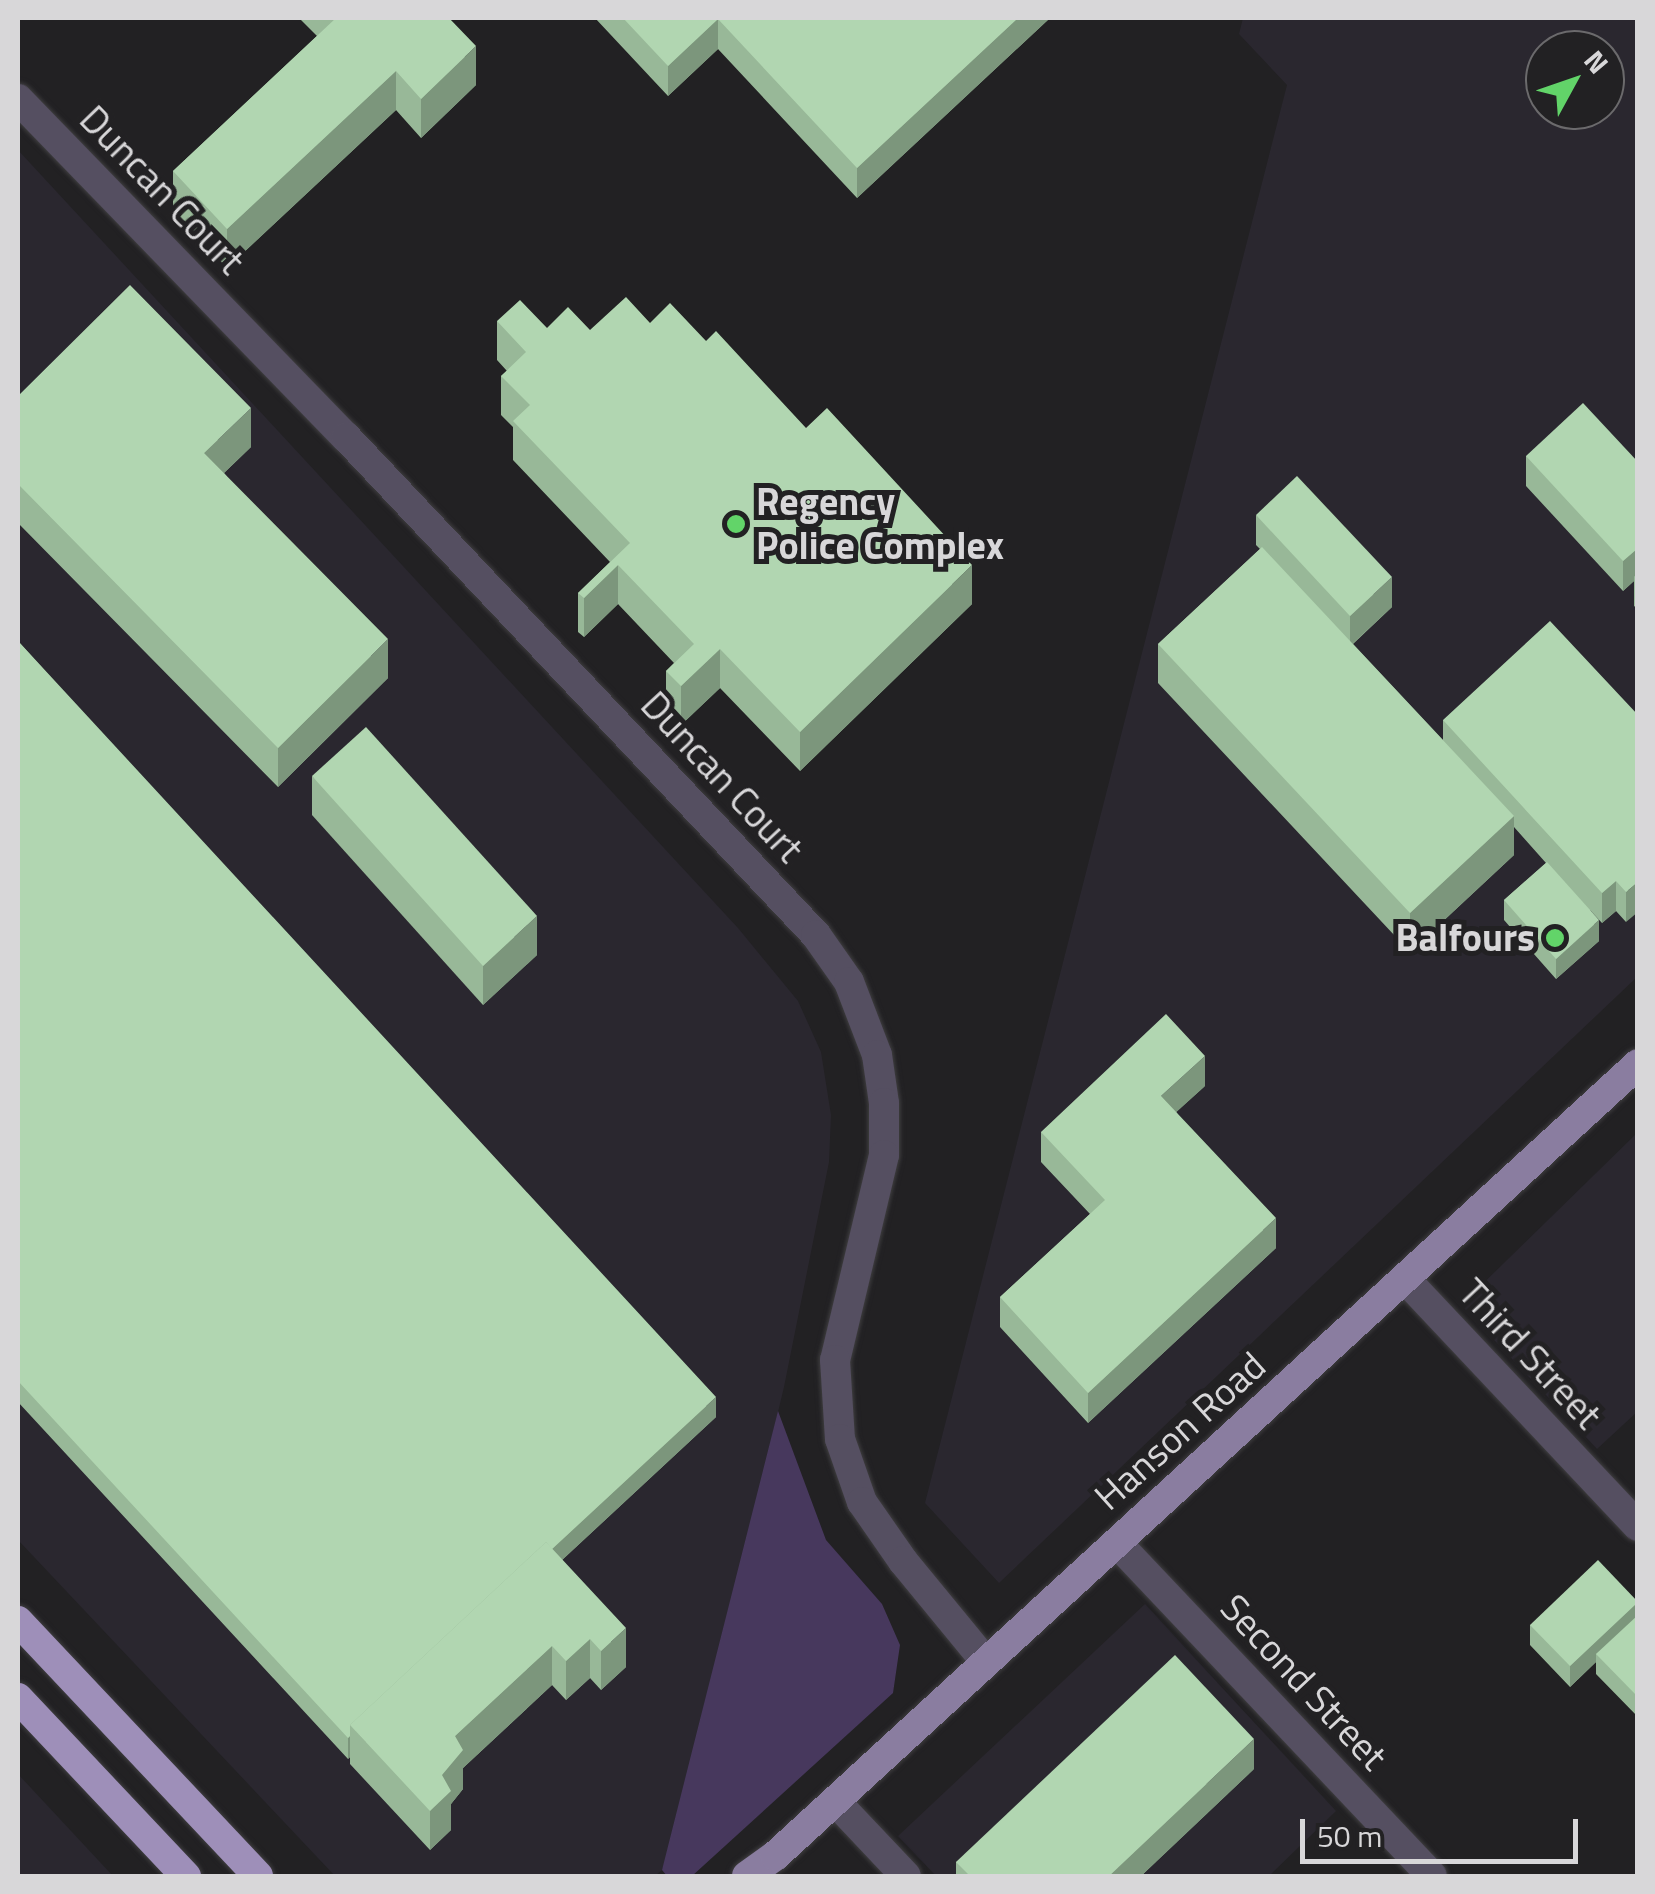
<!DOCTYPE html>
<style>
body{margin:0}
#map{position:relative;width:1655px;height:1894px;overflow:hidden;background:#222123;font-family:"Titillium Web",sans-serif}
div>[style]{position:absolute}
.built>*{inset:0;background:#2a272f}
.green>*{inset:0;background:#47385d}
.roads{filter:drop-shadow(0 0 2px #3f3e40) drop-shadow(0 0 2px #3f3e40)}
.minor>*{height:30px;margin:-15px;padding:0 15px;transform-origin:15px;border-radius:15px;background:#554f61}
.major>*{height:30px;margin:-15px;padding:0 15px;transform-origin:15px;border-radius:15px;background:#8a7da0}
.highway>*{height:30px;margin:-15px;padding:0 15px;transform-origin:15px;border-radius:15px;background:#9e8fb9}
.wall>*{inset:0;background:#98b898}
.shaded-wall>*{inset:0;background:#7c967c}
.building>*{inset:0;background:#b1d6b1}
.dots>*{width:28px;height:28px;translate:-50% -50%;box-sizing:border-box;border:5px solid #222123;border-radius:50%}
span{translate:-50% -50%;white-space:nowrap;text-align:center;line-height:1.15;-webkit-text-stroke:10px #222123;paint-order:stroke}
.street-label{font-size:38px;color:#d8d7d9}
.poi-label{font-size:38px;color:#d8d7d9;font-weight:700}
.left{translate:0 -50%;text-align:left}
.right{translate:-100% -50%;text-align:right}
.frame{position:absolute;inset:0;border:20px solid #d8d7d9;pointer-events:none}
.north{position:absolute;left:1525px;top:30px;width:100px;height:100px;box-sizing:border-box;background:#222123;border:2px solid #6b6a6c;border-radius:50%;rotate:50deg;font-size:28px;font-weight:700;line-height:40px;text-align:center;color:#d8d7d9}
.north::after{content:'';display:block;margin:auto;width:35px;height:45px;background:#62d469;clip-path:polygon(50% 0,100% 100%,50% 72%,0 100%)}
.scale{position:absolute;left:1300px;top:1819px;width:278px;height:45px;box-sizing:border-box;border:5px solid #d8d7d9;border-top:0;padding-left:12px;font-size:30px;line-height:35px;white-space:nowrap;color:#d8d7d9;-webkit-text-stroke:8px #222123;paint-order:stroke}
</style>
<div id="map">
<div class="built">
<i style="clip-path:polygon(evenodd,1243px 18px,1637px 18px,1637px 977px,999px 1583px,925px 1503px,1287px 85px,1239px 34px,1243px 18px,1545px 50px,1605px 50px,1605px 110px,1545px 110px,1545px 50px)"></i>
<i style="clip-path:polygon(18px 150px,738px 928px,798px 1001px,821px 1052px,831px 1115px,829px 1162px,784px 1387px,682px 1814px,662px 1870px,655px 1876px,335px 1876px,18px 1540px)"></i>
<i style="clip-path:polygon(1637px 1133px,1637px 1412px,1597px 1449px,1461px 1305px)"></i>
<i style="clip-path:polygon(1145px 1604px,1336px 1811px,1269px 1876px,936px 1876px,898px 1836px)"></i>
<i style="clip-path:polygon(18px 1774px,113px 1876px,18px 1876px)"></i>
</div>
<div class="green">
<i style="clip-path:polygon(778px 1411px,826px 1540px,882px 1604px,900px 1645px,893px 1693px,692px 1876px,667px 1876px,662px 1870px)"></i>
</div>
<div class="roads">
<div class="minor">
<i style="left:18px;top:99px;width:471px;rotate:45.9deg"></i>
<i style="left:346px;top:437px;width:685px;rotate:46.66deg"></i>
<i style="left:816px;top:935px;width:57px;rotate:54.9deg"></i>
<i style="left:849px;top:982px;width:78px;rotate:69deg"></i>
<i style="left:877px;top:1055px;width:49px;rotate:81.7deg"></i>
<i style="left:884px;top:1103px;width:52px;rotate:90deg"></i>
<i style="left:884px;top:1155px;width:211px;rotate:103.4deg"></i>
<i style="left:835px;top:1360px;width:79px;rotate:86.4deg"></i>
<i style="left:840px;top:1439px;width:67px;rotate:70.8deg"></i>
<i style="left:862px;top:1502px;width:72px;rotate:55.2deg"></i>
<i style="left:903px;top:1561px;width:131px;rotate:50.6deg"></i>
<i style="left:1406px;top:1280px;width:338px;rotate:46.7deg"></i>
<i style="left:1117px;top:1543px;width:458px;rotate:46.6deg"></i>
<i style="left:835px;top:1801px;width:103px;rotate:46.6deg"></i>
</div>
<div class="major">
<i style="left:747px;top:1876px;width:34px;rotate:-36deg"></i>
<i style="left:775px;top:1856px;width:1171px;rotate:-42.54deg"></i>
</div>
<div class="highway">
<i style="left:18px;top:1621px;width:350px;rotate:46.7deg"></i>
<i style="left:18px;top:1698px;width:245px;rotate:46.7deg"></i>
</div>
</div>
<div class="wall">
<i style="clip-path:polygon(299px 18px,449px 18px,476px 85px,421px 138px,396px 110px,227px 268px,173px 210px,173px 171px,317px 36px)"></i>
<i style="clip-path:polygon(595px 18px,1050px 18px,857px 198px,718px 49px,668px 96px)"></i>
<i style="clip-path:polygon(497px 321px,547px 328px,590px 330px,650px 323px,706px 341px,972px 604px,800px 771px,720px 688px,681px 725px,666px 710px,666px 671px,674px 663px,618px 604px,584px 637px,578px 632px,578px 593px,610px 562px,513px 460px,513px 427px,501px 415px,501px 376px,507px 371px,497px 360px)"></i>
<i style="clip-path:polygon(18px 396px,251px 447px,224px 473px,388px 678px,278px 787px,18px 523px)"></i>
<i style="clip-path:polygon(1526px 456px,1638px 462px,1638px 609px,1634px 606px,1634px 581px,1623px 591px,1526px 486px)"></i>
<i style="clip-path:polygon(1256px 515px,1392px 607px,1353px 644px,1443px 740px,1443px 720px,1638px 715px,1626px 922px,1616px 911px,1602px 923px,1590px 910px,1599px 941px,1556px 979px,1504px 920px,1504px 900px,1546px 863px,1514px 827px,1514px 855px,1410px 952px,1158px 683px,1158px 644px,1260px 549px,1256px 545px)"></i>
<i style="clip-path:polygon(18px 641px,716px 1417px,562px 1560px,626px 1667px,601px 1690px,590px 1678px,566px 1700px,552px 1685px,463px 1768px,463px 1789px,451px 1804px,451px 1830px,430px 1850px,350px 1764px,350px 1757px,348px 1759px,18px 1402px)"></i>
<i style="clip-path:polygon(312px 776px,537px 955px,483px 1005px,312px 815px)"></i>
<i style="clip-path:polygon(1205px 1086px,1176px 1112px,1276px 1248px,1088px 1423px,1000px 1327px,1000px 1297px,1090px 1214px,1041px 1162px,1041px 1132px)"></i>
<i style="clip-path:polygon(1638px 1602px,1638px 1717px,1596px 1674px,1596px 1662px,1570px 1687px,1530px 1645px,1530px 1625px)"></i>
<i style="clip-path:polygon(1254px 1769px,1141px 1876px,956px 1876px,956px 1862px)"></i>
</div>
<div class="shaded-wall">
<i style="clip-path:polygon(1018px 18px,1050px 18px,857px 198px,857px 168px)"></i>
<i style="clip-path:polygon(718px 19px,718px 49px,668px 96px,668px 66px)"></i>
<i style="clip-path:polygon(476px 46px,476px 85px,421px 138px,421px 99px)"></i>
<i style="clip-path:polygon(396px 71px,396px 110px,227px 268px,227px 229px)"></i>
<i style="clip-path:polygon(251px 408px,251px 447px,204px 492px,204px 453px)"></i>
<i style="clip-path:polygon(1638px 548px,1638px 578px,1634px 576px,1634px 581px,1623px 591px,1623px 561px)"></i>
<i style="clip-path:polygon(618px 565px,618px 604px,584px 637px,584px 598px)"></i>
<i style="clip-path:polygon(972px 565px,972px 604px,800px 771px,800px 732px)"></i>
<i style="clip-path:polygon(1392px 577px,1392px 607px,1350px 646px,1350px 616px)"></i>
<i style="clip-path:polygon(388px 639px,388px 678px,278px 787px,278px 748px)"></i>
<i style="clip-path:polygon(720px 649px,720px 688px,681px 725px,681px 686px)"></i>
<i style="clip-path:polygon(1514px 816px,1514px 855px,1410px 952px,1410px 913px)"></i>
<i style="clip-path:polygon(1616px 881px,1616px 911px,1602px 923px,1602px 893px)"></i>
<i style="clip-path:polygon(1638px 882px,1638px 912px,1626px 922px,1626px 892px)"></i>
<i style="clip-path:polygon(537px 916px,537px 955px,483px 1005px,483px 966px)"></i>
<i style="clip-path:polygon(1599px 920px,1599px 941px,1556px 979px,1556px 959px)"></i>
<i style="clip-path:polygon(1205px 1056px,1205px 1086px,1161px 1126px,1161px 1096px)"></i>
<i style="clip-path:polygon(1276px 1218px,1276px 1248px,1088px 1423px,1088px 1393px)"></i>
<i style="clip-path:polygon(716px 1397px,716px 1417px,366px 1742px,356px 1731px)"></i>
<i style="clip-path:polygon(1638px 1602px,1638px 1623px,1596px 1654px,1596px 1662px,1570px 1687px,1570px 1666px)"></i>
<i style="clip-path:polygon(626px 1628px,626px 1667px,601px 1690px,601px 1651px)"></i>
<i style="clip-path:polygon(590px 1639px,590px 1678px,566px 1700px,566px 1661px)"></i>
<i style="clip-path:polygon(552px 1646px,552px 1685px,463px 1768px,463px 1789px,451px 1804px,451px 1830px,430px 1850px,430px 1811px,455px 1736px)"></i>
<i style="clip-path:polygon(350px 1736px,350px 1757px,348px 1759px,348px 1738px)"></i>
<i style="clip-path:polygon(1254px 1739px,1254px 1769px,1141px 1876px,1109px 1876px)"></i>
</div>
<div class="building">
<i style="clip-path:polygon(336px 18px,449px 18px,476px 46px,421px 99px,396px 71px,227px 229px,173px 171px)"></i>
<i style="clip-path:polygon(623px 18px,1018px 18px,857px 168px,718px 19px,668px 66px)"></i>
<i style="clip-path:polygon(130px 285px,251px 408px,204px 453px,388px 639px,278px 748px,18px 484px,18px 396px)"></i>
<i style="clip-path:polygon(626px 297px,650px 323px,670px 303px,706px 341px,716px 331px,806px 428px,827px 408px,972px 565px,800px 732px,720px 649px,681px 686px,666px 671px,694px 644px,618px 565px,584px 598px,578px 593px,630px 543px,513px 421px,530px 405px,501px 376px,526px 352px,497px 321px,520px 300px,547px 328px,568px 307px,590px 330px)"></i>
<i style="clip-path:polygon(1583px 403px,1638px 462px,1638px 548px,1623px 561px,1526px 456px)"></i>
<i style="clip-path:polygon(1297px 476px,1392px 577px,1350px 616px,1256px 515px)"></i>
<i style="clip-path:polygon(1262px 547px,1514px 816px,1410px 913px,1158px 644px)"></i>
<i style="clip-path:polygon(1550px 621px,1638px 715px,1638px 882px,1626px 892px,1616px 881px,1602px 893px,1443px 720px)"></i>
<i style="clip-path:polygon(18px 641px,716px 1397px,552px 1549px,546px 1542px,350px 1725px,350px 1736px,348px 1738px,18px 1381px)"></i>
<i style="clip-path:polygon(366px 727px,537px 916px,483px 966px,312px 776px)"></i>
<i style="clip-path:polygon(1547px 862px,1599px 920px,1556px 959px,1504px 900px)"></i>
<i style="clip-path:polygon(1166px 1014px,1205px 1056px,1161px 1096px,1276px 1218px,1088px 1393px,1000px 1297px,1105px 1200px,1041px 1132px)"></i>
<i style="clip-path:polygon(546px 1542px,626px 1628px,601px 1651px,590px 1639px,566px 1661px,552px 1646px,455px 1736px,463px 1750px,442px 1775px,451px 1791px,430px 1811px,350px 1725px)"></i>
<i style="clip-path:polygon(1598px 1560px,1638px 1602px,1570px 1666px,1530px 1625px)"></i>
<i style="clip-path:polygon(1638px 1615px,1638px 1697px,1596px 1654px)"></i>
<i style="clip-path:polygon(1175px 1655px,1254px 1739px,1109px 1876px,970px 1876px,956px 1862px)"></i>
</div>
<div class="dots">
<i style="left:736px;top:524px;background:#62d469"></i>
<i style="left:1555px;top:938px;background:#62d469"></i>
</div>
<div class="street-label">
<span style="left:162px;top:190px;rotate:46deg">Duncan Court</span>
<span style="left:722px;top:777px;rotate:47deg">Duncan Court</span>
<span style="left:1530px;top:1354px;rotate:47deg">Third Street</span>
<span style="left:1180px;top:1431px;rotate:-42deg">Hanson Road</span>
<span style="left:1304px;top:1682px;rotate:47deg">Second Street</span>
</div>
<div class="poi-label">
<span class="left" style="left:756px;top:524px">Regency<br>Police Complex</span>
<span class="right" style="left:1535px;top:938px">Balfours</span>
</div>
<div class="frame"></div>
<div class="north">N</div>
<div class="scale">50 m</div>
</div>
